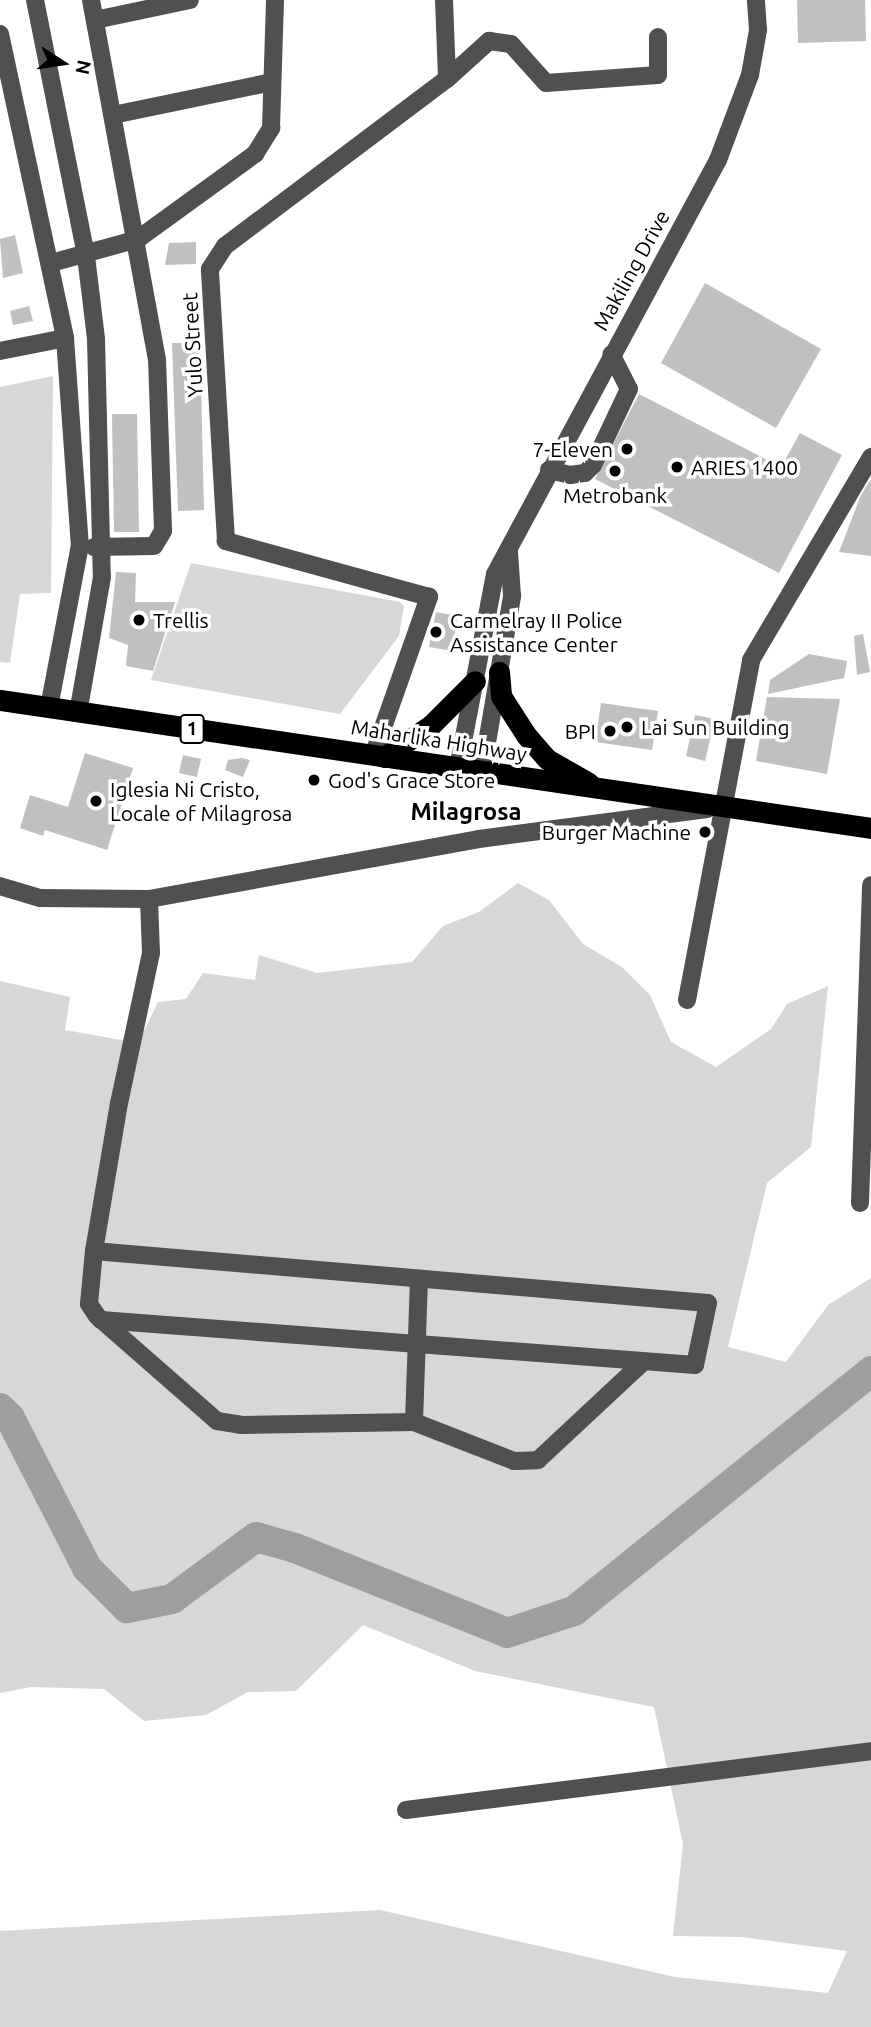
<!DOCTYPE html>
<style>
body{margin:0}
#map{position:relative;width:871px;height:2027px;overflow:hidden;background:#fff;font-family:Ubuntu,sans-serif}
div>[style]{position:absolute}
.green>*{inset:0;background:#d7d7d7}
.river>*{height:30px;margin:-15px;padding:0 15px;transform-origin:15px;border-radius:15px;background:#9e9e9e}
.building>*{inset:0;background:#c0c0c0}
.minor>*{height:18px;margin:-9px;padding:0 9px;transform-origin:9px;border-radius:9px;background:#505050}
.highway>*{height:21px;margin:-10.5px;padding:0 10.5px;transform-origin:10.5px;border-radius:10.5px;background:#000}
.dots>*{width:19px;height:19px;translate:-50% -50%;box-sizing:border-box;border:4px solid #fff;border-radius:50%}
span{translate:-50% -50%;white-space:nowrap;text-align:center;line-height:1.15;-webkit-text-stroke:7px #fff;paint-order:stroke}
.shield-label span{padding:2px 5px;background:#fff;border:2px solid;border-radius:5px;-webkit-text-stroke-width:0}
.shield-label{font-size:19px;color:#000;font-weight:700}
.street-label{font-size:21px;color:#000}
.poi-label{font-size:21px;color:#000}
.right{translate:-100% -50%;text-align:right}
.left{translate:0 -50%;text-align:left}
.quarter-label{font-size:24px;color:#000;font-weight:700}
.north{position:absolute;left:28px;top:28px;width:70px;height:70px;-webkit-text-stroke:5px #fff;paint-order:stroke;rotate:102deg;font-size:19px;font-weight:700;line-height:28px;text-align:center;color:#000}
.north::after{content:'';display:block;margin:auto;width:24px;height:32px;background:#000;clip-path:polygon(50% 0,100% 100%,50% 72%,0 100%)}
</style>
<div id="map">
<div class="green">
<i style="clip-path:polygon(53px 376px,51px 593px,20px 594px,10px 663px,0 662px,0 387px)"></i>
<i style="clip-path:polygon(191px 563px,400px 602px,404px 606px,399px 636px,340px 714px,151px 680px)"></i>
<i style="clip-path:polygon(518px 883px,549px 900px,583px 944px,622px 967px,650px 995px,671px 1042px,716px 1067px,771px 1029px,787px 1004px,828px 986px,811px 1147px,767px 1183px,728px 1347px,786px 1362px,828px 1305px,871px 1278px,871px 2027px,0 2027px,0 1931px,380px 1910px,675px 1977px,828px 1993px,847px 1951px,742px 1937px,673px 1936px,683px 1844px,654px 1707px,475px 1671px,363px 1625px,296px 1691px,248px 1692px,206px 1715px,144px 1721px,104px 1689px,31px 1687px,0 1693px,0 981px,70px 997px,65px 1030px,138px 1043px,158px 1002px,186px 999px,203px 973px,255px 980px,259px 955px,317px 973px,412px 962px,443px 926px,479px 912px)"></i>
</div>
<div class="river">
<i style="left:0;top:1408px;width:14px;rotate:45deg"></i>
<i style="left:10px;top:1418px;width:169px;rotate:62.8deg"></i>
<i style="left:87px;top:1568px;width:57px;rotate:45deg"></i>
<i style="left:127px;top:1608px;width:46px;rotate:-11.3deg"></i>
<i style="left:172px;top:1599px;width:104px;rotate:-36.4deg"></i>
<i style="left:256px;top:1537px;width:41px;rotate:15.8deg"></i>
<i style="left:295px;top:1548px;width:228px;rotate:21.8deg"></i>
<i style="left:507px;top:1633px;width:71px;rotate:-18.2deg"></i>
<i style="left:574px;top:1611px;width:382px;rotate:-38.9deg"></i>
</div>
<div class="building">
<i style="clip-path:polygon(797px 0,865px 0,866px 41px,798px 43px)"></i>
<i style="clip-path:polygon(15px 235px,23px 273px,3px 278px,0 239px)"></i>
<i style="clip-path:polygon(196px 242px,196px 264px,165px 265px,169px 243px)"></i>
<i style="clip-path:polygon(705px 283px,821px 349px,776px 428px,661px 363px)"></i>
<i style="clip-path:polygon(29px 306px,33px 321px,13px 325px,10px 311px)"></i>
<i style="clip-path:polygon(172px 343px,200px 343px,204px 510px,178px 511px)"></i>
<i style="clip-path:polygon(639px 394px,781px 467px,800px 433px,842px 455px,779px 573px,595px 479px)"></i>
<i style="clip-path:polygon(112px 414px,137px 414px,139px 532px,114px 532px)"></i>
<i style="clip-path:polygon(871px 479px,871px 556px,839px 552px,861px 495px)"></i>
<i style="clip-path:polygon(116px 572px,136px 573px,135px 602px,175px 602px,153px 671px,126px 666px,128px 645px,109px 638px)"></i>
<i style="clip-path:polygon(436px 612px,458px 616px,452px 651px,429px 647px)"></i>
<i style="clip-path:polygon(863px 634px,870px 672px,857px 675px,854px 636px)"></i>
<i style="clip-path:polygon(809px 654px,847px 661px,844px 678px,768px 694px,770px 680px)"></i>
<i style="clip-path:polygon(767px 697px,840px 699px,827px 774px,756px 761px)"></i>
<i style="clip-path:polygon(601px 703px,658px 711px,652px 750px,595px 742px)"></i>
<i style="clip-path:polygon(695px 715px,715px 719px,705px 761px,686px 756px)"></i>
<i style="clip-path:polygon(85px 753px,133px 768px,107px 850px,45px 830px,43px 836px,20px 828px,30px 795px,68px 807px)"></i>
<i style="clip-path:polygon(183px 755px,201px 759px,197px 777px,179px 773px)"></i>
<i style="clip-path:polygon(242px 758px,250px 760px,243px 777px,225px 770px,228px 760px)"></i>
</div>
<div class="minor">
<i style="left:35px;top:0;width:261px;rotate:78.7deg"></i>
<i style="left:86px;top:256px;width:84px;rotate:83.1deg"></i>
<i style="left:96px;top:339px;width:238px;rotate:88.6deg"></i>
<i style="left:102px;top:577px;width:138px;rotate:100deg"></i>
<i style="left:91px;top:0;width:365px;rotate:79.6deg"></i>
<i style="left:157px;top:359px;width:172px;rotate:88deg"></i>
<i style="left:163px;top:531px;width:17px;rotate:121deg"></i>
<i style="left:154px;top:546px;width:60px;rotate:179deg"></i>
<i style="left:444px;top:0;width:79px;rotate:87.8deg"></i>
<i style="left:95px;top:20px;width:97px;rotate:-11.9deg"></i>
<i style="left:0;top:34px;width:311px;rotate:77.9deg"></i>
<i style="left:65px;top:338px;width:208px;rotate:85.9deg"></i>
<i style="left:80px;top:545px;width:166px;rotate:100.8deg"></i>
<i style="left:113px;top:115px;width:162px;rotate:-11.7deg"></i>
<i style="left:51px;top:263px;width:90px;rotate:-15.4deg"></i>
<i style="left:138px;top:239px;width:145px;rotate:-36deg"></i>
<i style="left:255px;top:154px;width:31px;rotate:-58deg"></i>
<i style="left:271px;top:128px;width:128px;rotate:-88.2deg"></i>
<i style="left:0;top:351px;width:66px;rotate:-11.3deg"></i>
<i style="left:549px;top:470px;width:22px;rotate:13deg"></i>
<i style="left:570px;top:475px;width:15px;rotate:-8deg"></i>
<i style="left:585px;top:473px;width:11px;rotate:-45deg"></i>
<i style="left:593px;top:465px;width:84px;rotate:-64.7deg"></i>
<i style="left:629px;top:389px;width:39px;rotate:-117deg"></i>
<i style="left:373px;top:756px;width:169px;rotate:-70.6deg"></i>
<i style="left:429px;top:597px;width:211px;rotate:-164.6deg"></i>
<i style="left:226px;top:541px;width:272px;rotate:-93.4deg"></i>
<i style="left:210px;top:269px;width:27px;rotate:-57deg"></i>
<i style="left:225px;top:246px;width:278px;rotate:-37deg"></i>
<i style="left:447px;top:79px;width:57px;rotate:-42.1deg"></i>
<i style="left:489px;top:41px;width:22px;rotate:8deg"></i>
<i style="left:511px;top:44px;width:52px;rotate:48.1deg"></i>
<i style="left:546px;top:83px;width:112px;rotate:-4.1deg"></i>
<i style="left:658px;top:75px;width:38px;rotate:-90deg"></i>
<i style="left:458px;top:768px;width:197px;rotate:-79.2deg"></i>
<i style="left:495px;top:574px;width:470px;rotate:-61.7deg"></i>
<i style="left:718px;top:160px;width:91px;rotate:-69.4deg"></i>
<i style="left:750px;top:75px;width:46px;rotate:-79.9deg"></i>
<i style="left:758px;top:30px;width:30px;rotate:-94deg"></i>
<i style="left:482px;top:772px;width:179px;rotate:-80.3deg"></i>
<i style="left:512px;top:596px;width:44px;rotate:-93.9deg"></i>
<i style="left:0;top:886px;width:42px;rotate:16.7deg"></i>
<i style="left:40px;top:898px;width:109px;rotate:0.5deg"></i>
<i style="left:149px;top:899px;width:335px;rotate:-10.3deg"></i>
<i style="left:479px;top:839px;width:230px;rotate:-7.5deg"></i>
<i style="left:149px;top:899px;width:54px;rotate:87.9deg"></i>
<i style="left:151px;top:953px;width:153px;rotate:102deg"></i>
<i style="left:119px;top:1103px;width:150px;rotate:99.6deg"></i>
<i style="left:94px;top:1251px;width:53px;rotate:95.4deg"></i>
<i style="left:89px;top:1304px;width:14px;rotate:56deg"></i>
<i style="left:97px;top:1316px;width:159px;rotate:41.2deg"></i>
<i style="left:217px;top:1421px;width:24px;rotate:9deg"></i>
<i style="left:241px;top:1425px;width:173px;rotate:-1deg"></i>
<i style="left:414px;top:1422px;width:107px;rotate:21.3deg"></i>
<i style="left:514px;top:1461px;width:24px;rotate:-2deg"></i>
<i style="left:538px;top:1460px;width:142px;rotate:-43deg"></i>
<i style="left:687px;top:1000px;width:346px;rotate:-79.3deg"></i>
<i style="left:751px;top:660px;width:236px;rotate:-59.4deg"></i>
<i style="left:860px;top:1203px;width:318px;rotate:-88deg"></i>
<i style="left:94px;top:1251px;width:616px;rotate:4.84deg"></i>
<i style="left:708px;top:1303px;width:63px;rotate:101.8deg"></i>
<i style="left:695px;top:1365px;width:596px;rotate:-175.67deg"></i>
<i style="left:414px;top:1422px;width:143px;rotate:-88deg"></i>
<i style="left:406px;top:1810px;width:469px;rotate:-7.2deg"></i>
</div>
<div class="highway">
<i style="left:499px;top:672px;width:24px;rotate:85deg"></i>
<i style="left:501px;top:696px;width:46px;rotate:57.3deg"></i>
<i style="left:526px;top:735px;width:32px;rotate:49deg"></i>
<i style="left:547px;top:759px;width:48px;rotate:29.7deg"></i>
<i style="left:0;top:700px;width:880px;rotate:8.36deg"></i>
<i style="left:384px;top:757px;width:57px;rotate:-34.2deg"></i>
<i style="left:431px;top:725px;width:62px;rotate:-45deg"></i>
</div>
<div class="dots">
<i style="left:627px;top:449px;background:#000"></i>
<i style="left:677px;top:467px;background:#000"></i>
<i style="left:615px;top:471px;background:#000"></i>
<i style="left:139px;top:620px;background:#000"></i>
<i style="left:436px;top:632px;background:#000"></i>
<i style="left:627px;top:727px;background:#000"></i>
<i style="left:610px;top:731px;background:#000"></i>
<i style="left:314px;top:780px;background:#000"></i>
<i style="left:96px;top:801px;background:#000"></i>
<i style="left:705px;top:832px;background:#000"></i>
</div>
<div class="shield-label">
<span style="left:192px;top:729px">1</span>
</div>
<div class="street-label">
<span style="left:631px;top:270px;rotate:-61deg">Makiling Drive</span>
<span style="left:192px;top:345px;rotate:-93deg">Yulo Street</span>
<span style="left:439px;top:740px;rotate:9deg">Maharlika Highway</span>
</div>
<div class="poi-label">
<span class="right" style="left:613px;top:449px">7-Eleven</span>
<span class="left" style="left:691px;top:467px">ARIES 1400</span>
<span style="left:615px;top:495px">Metrobank</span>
<span class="left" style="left:153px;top:620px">Trellis</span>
<span class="left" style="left:450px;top:632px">Carmelray II Police<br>Assistance Center</span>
<span class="left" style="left:641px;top:727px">Lai Sun Building</span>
<span class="right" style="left:596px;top:731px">BPI</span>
<span class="left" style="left:328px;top:780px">God's Grace Store</span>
<span class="left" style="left:110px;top:801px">Iglesia Ni Cristo,<br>Locale of Milagrosa</span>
<span class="right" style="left:691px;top:832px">Burger Machine</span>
</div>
<div class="quarter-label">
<span style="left:466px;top:812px">Milagrosa</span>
</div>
<div class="north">N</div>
</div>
